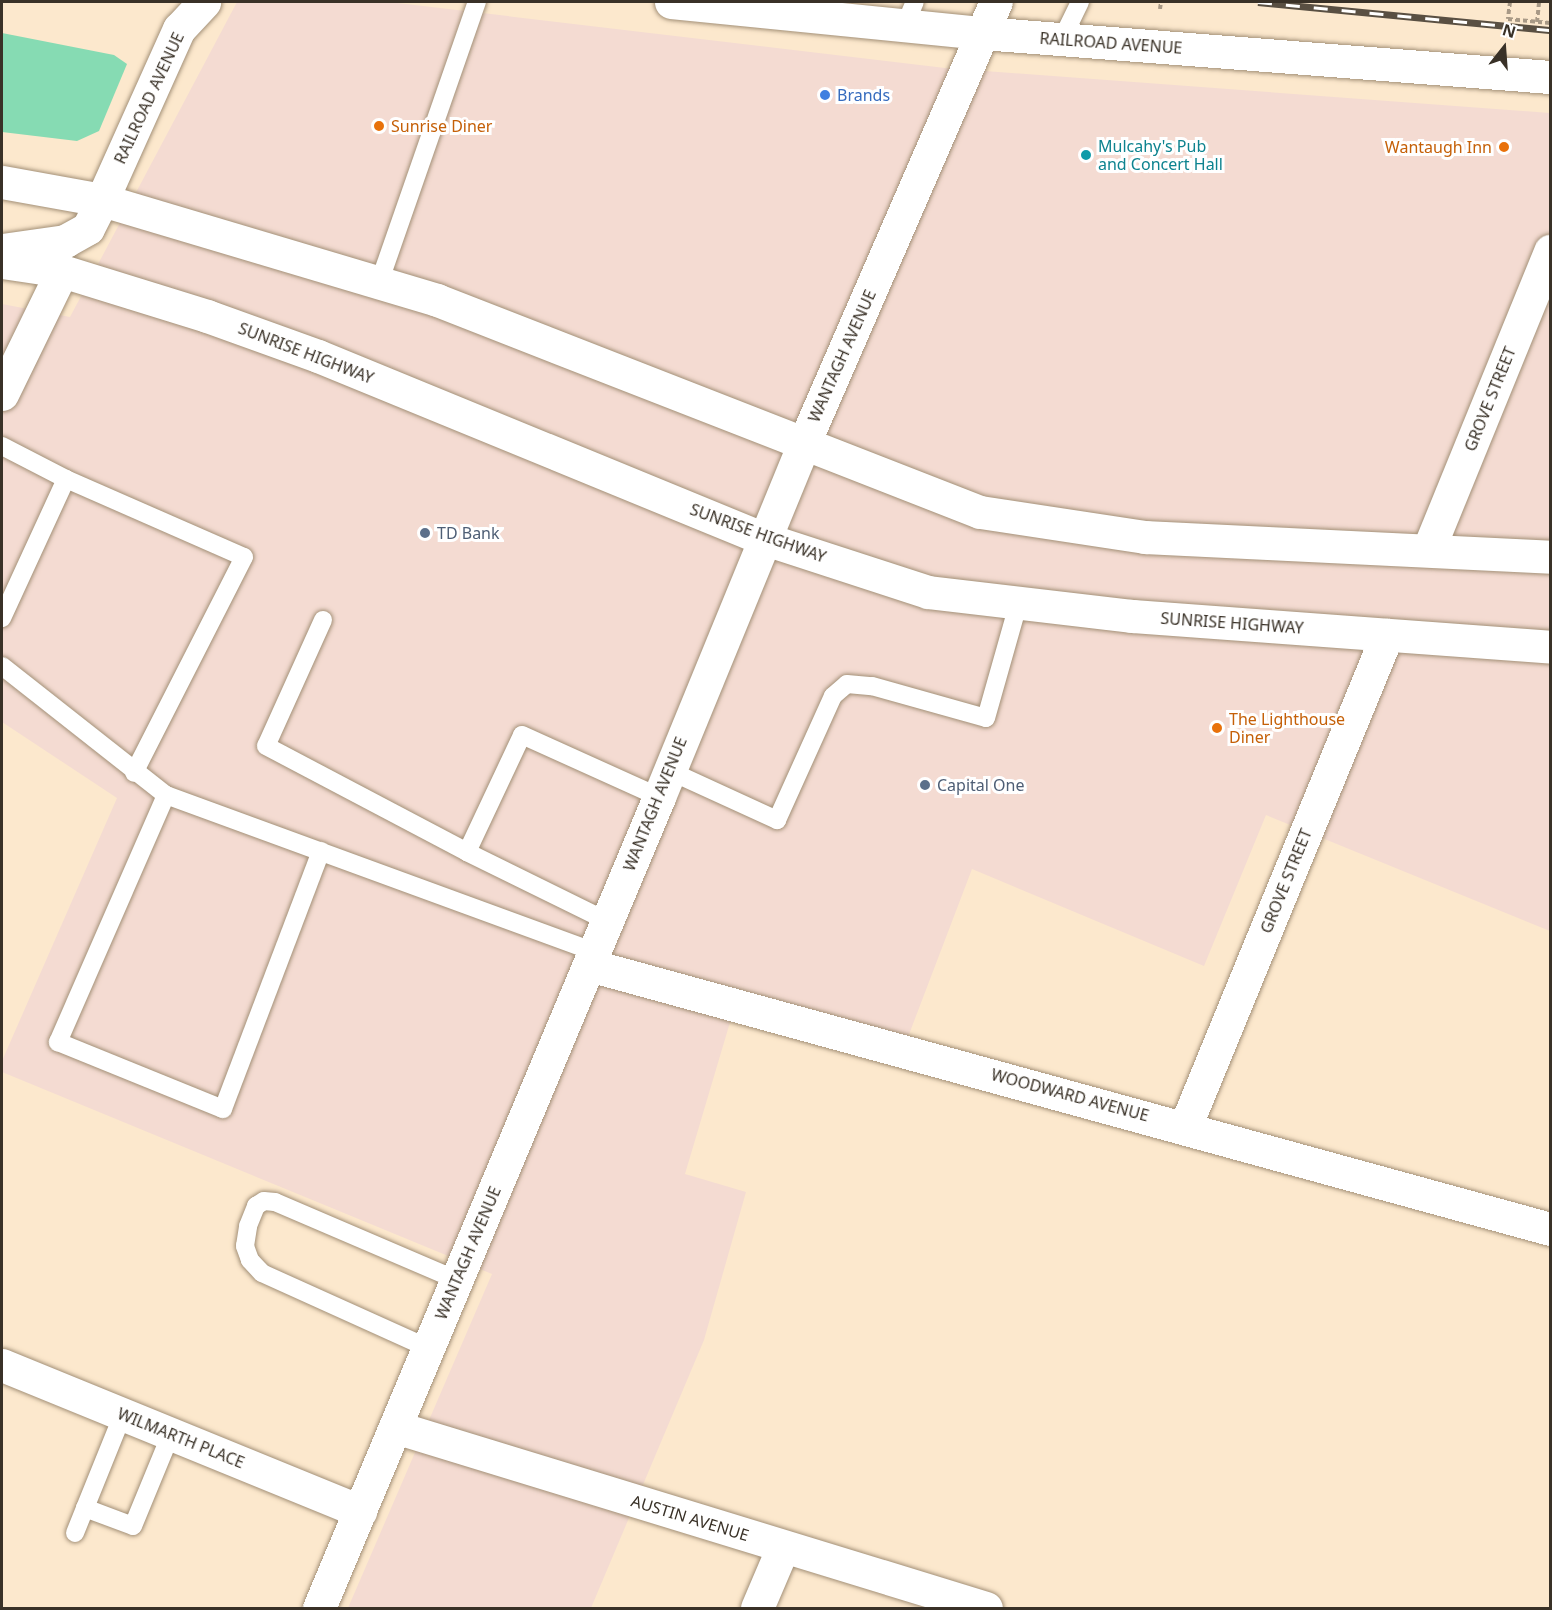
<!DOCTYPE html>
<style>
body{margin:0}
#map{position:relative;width:1552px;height:1610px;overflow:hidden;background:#fce8cd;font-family:"Noto Sans",sans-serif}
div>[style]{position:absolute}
.commercial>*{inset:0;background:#f4dbd2}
.green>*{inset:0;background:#86dbb3}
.path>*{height:4px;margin-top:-2px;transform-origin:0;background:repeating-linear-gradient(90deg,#a89986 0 4.5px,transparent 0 7.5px)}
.roads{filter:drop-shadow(0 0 2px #a39077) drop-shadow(0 0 2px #a39077)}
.service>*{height:18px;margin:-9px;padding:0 9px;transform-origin:9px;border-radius:9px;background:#fff}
.minor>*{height:33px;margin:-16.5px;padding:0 16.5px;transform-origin:16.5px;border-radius:16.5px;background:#fff}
.secondary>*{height:33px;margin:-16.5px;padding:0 16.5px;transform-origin:16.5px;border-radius:16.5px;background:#fff}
.trunk>*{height:33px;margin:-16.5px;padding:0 16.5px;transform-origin:16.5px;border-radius:16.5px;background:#fff}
.rail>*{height:7px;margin-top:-3.5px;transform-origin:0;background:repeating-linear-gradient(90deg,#fff 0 14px,#594f42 0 28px);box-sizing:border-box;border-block:2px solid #594f42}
.dots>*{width:16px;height:16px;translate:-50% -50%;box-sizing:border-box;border:3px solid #fff;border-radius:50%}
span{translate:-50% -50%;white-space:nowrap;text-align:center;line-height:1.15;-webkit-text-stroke:6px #fff;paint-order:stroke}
.street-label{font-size:16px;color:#393127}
.shop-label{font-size:16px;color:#366cbe}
.left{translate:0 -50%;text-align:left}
.food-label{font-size:16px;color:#c56008}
.right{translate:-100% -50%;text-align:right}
.culture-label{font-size:16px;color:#0d838f}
.service-label{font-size:16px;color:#4e5e75}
.frame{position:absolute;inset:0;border:3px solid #393127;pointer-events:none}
.north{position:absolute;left:1474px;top:18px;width:60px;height:60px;-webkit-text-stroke:4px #fff;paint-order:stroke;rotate:17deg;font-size:16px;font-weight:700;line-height:24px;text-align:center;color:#393127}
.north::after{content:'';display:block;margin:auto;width:21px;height:27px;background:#393127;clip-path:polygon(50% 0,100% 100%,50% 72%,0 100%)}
</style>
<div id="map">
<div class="commercial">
<i style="clip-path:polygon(237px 2px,389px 2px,945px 68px,1550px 113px,1550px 931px,1266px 815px,1204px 966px,972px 869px,908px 1037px,739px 992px,685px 1174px,746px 1192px,704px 1340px,591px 1608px,348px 1608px,492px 1274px,2px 1072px,2px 1061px,117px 798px,2px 722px,2px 304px,70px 317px)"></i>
</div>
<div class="green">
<i style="clip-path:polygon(2px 33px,114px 55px,127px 64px,99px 131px,77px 141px,2px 132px)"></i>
</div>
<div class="path">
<i style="left:1510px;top:2px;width:17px;rotate:97deg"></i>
<i style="left:1508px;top:19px;width:42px;rotate:5.4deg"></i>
<i style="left:1160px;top:9px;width:7px;rotate:-82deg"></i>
<i style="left:1537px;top:22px;width:20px;rotate:-84deg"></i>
</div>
<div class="roads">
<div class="service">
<i style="left:905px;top:25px;width:25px;rotate:-67deg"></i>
<i style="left:1062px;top:39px;width:41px;rotate:-64.1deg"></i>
<i style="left:379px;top:283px;width:298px;rotate:-70.8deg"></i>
<i style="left:2px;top:446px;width:72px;rotate:27.3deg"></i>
<i style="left:66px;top:479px;width:153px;rotate:114.7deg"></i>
<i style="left:66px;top:479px;width:194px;rotate:23.7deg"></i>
<i style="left:244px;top:557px;width:242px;rotate:117deg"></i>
<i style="left:323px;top:620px;width:138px;rotate:114.3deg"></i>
<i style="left:266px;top:746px;width:227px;rotate:27.8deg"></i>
<i style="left:2px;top:666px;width:209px;rotate:38.2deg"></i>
<i style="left:166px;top:795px;width:456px;rotate:20.1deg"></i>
<i style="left:670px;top:771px;width:118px;rotate:24.6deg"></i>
<i style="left:777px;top:820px;width:136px;rotate:-65.7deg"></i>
<i style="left:833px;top:696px;width:18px;rotate:-41deg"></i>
<i style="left:847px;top:684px;width:25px;rotate:5deg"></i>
<i style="left:872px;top:686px;width:118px;rotate:15.7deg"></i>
<i style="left:986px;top:718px;width:117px;rotate:-74.2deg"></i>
<i style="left:166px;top:795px;width:270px;rotate:113.6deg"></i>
<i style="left:58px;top:1042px;width:178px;rotate:22.1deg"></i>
<i style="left:223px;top:1109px;width:276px;rotate:-69.2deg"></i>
<i style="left:607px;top:921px;width:156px;rotate:-153.8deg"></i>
<i style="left:467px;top:852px;width:129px;rotate:-64.8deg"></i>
<i style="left:522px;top:735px;width:150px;rotate:24.3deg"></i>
<i style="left:428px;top:1348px;width:182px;rotate:-155.7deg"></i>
<i style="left:262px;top:1273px;width:18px;rotate:-133deg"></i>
<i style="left:250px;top:1260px;width:15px;rotate:-110deg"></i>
<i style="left:245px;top:1246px;width:20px;rotate:-81deg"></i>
<i style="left:248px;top:1226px;width:22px;rotate:-68deg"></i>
<i style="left:256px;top:1206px;width:9px;rotate:-32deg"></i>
<i style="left:264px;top:1201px;width:11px;rotate:5deg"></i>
<i style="left:275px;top:1202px;width:198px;rotate:23.2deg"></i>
<i style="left:123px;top:1414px;width:101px;rotate:112deg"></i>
<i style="left:85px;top:1508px;width:51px;rotate:20.6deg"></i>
<i style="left:133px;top:1526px;width:100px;rotate:-67.6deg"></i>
<i style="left:75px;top:1533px;width:27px;rotate:-68deg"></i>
</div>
<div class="minor">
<i style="left:671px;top:2px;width:313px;rotate:5.7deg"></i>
<i style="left:982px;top:33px;width:570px;rotate:4.43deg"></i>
<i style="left:102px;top:200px;width:188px;rotate:-65.8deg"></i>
<i style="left:179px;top:29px;width:37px;rotate:-47deg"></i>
<i style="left:2px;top:394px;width:137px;rotate:-64deg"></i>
<i style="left:1429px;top:548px;width:321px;rotate:-67.8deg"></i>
<i style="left:589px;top:965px;width:997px;rotate:15.36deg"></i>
<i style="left:1185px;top:1127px;width:532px;rotate:-67.68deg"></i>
<i style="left:2px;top:1365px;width:387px;rotate:22.2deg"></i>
<i style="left:395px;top:1427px;width:618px;rotate:17.03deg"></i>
<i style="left:757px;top:1608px;width:66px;rotate:-66.9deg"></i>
</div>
<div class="secondary">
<i style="left:319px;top:1608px;width:879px;rotate:-67.25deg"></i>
<i style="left:659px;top:797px;width:383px;rotate:-67.7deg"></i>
<i style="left:804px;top:443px;width:481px;rotate:-66.5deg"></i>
</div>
<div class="trunk">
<i style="left:2px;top:182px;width:102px;rotate:10.2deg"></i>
<i style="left:102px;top:200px;width:350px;rotate:16.6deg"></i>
<i style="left:437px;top:300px;width:583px;rotate:21.33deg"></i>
<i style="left:980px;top:512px;width:167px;rotate:8.6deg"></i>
<i style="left:1145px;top:537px;width:405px;rotate:2.8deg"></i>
<i style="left:2px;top:250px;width:64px;rotate:-8.1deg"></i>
<i style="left:65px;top:241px;width:26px;rotate:-29deg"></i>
<i style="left:88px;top:228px;width:31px;rotate:-63deg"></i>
<i style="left:2px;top:262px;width:61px;rotate:8.5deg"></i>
<i style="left:62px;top:271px;width:152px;rotate:17.2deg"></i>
<i style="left:207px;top:316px;width:118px;rotate:19.8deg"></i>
<i style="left:318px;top:356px;width:483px;rotate:22.3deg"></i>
<i style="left:765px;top:539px;width:171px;rotate:18deg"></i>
<i style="left:928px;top:592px;width:205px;rotate:6.7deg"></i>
<i style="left:1132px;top:616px;width:419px;rotate:4.2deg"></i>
</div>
</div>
<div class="rail">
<i style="left:1258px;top:2px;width:293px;rotate:5.5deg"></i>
</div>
<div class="dots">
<i style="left:825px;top:95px;background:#3f7fe0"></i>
<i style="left:379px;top:126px;background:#e8710a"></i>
<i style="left:1504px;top:147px;background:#e8710a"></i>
<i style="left:1086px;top:155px;background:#0f9aa8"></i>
<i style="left:425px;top:533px;background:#5c6f8a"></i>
<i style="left:1217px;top:728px;background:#e8710a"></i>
<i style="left:925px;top:785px;background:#5c6f8a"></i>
</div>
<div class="street-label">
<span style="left:1111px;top:43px;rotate:4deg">RAILROAD AVENUE</span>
<span style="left:149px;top:98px;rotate:-65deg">RAILROAD AVENUE</span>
<span style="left:306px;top:353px;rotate:21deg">SUNRISE HIGHWAY</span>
<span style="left:842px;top:356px;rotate:-66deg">WANTAGH AVENUE</span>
<span style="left:1490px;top:399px;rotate:-68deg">GROVE STREET</span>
<span style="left:758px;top:533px;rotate:20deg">SUNRISE HIGHWAY</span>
<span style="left:1232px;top:623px;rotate:4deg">SUNRISE HIGHWAY</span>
<span style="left:655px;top:804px;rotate:-68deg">WANTAGH AVENUE</span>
<span style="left:1286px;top:881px;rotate:-68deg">GROVE STREET</span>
<span style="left:1070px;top:1095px;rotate:15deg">WOODWARD AVENUE</span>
<span style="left:468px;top:1253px;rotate:-67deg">WANTAGH AVENUE</span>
<span style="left:181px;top:1438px;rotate:22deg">WILMARTH PLACE</span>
<span style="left:690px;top:1518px;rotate:17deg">AUSTIN AVENUE</span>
</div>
<div class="shop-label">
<span class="left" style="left:837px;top:95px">Brands</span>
</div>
<div class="food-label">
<span class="left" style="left:391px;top:126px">Sunrise Diner</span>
<span class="right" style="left:1492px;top:147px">Wantaugh Inn</span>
<span class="left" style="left:1229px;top:728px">The Lighthouse<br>Diner</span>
</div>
<div class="culture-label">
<span class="left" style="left:1098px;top:155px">Mulcahy's Pub<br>and Concert Hall</span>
</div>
<div class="service-label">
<span class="left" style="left:437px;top:533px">TD Bank</span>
<span class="left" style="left:937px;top:785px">Capital One</span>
</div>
<div class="frame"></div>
<div class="north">N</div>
</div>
